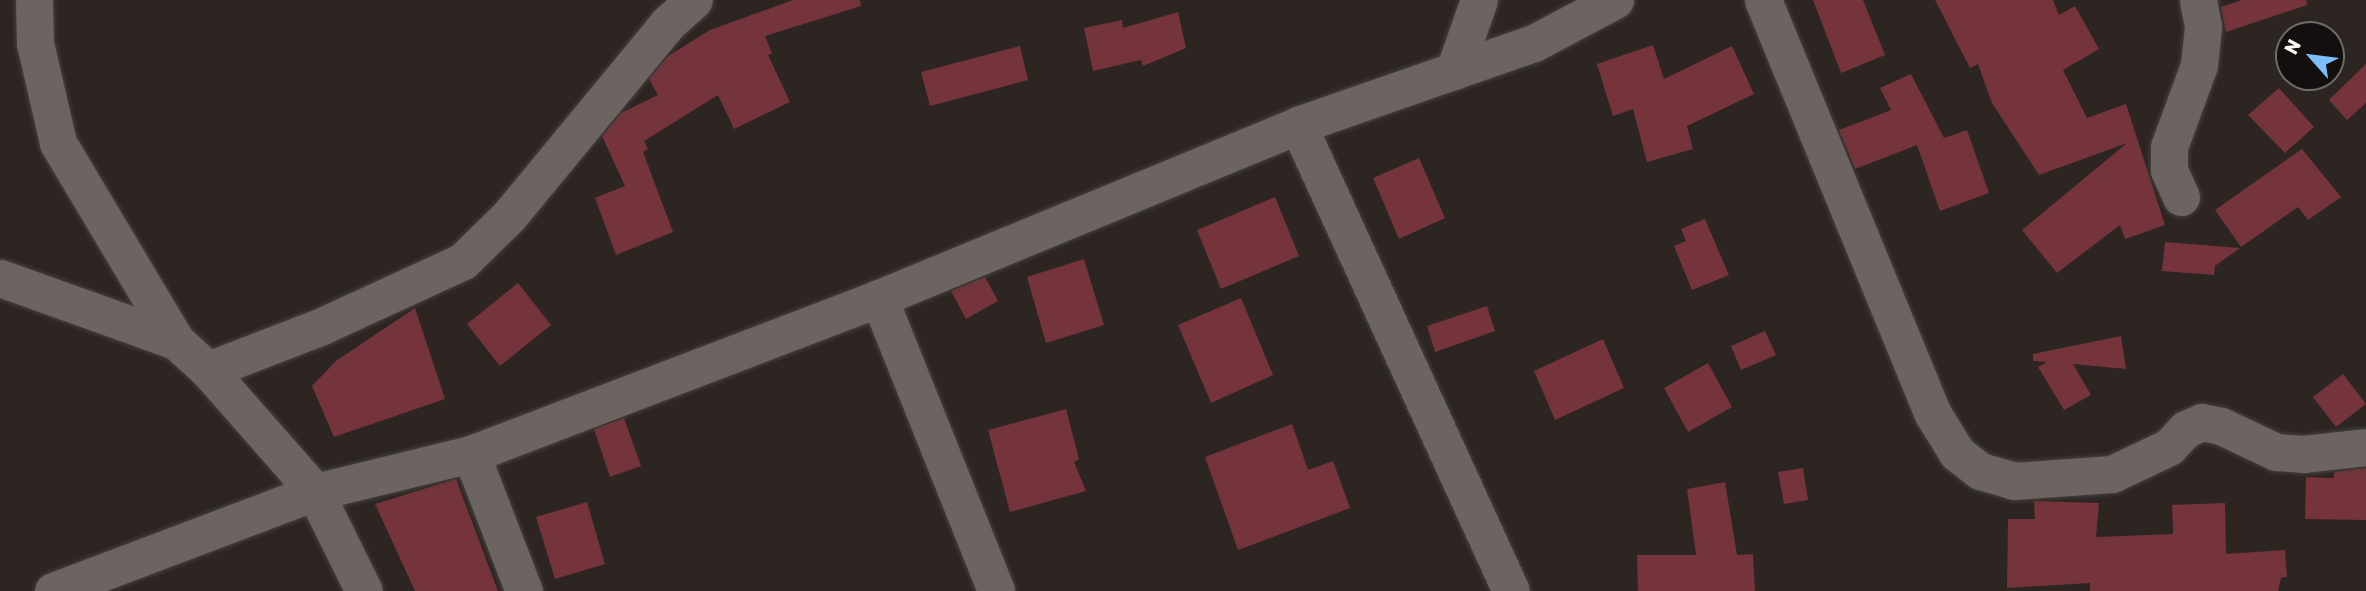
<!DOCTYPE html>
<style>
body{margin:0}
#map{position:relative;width:2366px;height:591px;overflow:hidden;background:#2c2522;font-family:Rubik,sans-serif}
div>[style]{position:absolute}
.building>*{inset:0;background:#75343b}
.roads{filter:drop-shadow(0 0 2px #46413f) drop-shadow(0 0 2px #46413f)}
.minor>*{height:37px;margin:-18.5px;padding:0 18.5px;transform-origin:18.5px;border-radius:18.5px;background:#6c6461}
span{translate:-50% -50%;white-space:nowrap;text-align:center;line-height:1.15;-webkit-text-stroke:7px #120f0e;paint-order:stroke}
.north{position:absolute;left:2275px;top:21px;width:70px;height:70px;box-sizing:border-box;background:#120f0e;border:2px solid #6e6b69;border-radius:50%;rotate:298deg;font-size:19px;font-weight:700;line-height:28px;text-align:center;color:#f8f4f2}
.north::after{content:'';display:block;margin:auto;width:24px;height:32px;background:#7cbef9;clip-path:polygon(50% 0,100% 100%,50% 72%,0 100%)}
</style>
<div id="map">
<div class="building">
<i style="clip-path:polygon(793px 0,860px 0,861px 6px,765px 36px,772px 54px,768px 55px,790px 102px,734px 129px,718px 95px,644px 141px,648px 149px,643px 152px,673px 232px,616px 255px,595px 198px,625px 186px,602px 136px,621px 113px,658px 95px,649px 79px,668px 56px,710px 30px)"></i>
<i style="clip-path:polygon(1813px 0,1863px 0,1885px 55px,1841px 73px)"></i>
<i style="clip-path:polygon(1935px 0,2053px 0,2059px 15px,2075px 6px,2099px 49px,2063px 70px,2087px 118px,2126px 104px,2165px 225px,2125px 239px,2120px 225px,2057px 273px,2022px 230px,2127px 143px,2039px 175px,1992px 103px,1978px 64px,1970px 68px)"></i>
<i style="clip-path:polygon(2242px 0,2306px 0,2307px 5px,2226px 32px,2221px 7px)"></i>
<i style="clip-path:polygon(1178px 12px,1186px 48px,1143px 66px,1141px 60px,1093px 71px,1084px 28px,1122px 20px,1123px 28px)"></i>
<i style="clip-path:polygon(1653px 45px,1664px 79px,1732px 46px,1754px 94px,1687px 126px,1693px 149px,1647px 162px,1633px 109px,1613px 116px,1597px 64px)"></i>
<i style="clip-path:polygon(1020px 46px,1028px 80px,930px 106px,921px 72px)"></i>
<i style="clip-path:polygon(2366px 64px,2366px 103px,2347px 120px,2329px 100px)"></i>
<i style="clip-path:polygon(1911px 74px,1944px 138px,1967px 130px,1989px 193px,1940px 211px,1917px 145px,1855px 169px,1839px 130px,1891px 110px,1880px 88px)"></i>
<i style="clip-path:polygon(2279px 88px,2314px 127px,2285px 153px,2248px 115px)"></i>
<i style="clip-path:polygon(2302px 149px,2341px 197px,2308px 220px,2298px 207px,2241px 247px,2215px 210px)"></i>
<i style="clip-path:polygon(1419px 158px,1445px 218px,1399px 239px,1373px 178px)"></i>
<i style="clip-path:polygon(1275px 197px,1299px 256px,1221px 289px,1197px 230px)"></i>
<i style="clip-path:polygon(1705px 219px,1729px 275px,1692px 290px,1674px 246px,1686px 241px,1681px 229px)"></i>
<i style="clip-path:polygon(2165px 242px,2240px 248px,2215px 266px,2214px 275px,2162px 271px)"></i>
<i style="clip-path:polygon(1084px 259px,1104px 325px,1046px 343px,1027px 277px)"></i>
<i style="clip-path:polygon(985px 277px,998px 301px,966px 319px,951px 291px)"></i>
<i style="clip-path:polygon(518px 283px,551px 325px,500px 366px,467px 324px)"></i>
<i style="clip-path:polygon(1241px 298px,1273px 375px,1211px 403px,1178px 325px)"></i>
<i style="clip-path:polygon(1487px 306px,1495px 331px,1435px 352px,1427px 326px)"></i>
<i style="clip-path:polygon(415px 308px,445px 399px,334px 437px,312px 386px,336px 361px)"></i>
<i style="clip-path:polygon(1765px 331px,1776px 355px,1741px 370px,1731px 346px)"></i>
<i style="clip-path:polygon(2121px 336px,2126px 369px,2073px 364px,2091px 395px,2064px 410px,2038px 367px,2047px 362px,2033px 361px,2033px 354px)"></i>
<i style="clip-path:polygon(1603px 339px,1624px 388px,1555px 420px,1534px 371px)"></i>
<i style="clip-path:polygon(1708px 363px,1732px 407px,1688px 432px,1664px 388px)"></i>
<i style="clip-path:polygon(2343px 374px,2366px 404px,2336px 427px,2313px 397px)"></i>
<i style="clip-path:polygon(1066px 409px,1079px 459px,1074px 462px,1086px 491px,1010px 512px,988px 430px)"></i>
<i style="clip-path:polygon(624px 418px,641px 466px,610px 477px,594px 429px)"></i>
<i style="clip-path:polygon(1292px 424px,1308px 470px,1333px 461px,1350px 508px,1238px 550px,1205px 457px)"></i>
<i style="clip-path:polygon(1803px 468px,1808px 500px,1784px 504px,1778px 472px)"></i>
<i style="clip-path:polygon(2366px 468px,2366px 520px,2305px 519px,2306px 477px,2334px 478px,2334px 472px)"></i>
<i style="clip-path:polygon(456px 479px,498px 591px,415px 591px,375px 504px)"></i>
<i style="clip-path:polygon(1725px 482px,1737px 555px,1753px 554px,1755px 591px,1638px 591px,1637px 555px,1696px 555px,1687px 489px)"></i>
<i style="clip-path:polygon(2034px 501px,2099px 503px,2096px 537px,2173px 534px,2172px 505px,2225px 503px,2226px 554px,2285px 550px,2287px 577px,2281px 578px,2278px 591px,2090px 591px,2090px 583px,2007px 588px,2008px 519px,2035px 519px)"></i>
<i style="clip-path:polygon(587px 502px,605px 564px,555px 579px,536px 517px)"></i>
</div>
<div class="roads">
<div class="minor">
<i style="left:34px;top:0;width:43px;rotate:88.7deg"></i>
<i style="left:35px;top:43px;width:103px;rotate:77deg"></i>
<i style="left:58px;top:143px;width:230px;rotate:59.2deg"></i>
<i style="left:176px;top:341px;width:43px;rotate:42.2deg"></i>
<i style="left:208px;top:370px;width:162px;rotate:48.7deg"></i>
<i style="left:315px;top:492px;width:110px;rotate:63.7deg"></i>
<i style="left:1763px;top:0;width:448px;rotate:67.7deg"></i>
<i style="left:1933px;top:414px;width:46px;rotate:58.4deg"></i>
<i style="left:1957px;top:453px;width:29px;rotate:38deg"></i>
<i style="left:1980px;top:471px;width:35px;rotate:16deg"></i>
<i style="left:2014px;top:481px;width:98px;rotate:-4.1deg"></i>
<i style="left:2112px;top:474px;width:63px;rotate:-25.3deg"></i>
<i style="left:2169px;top:447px;width:25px;rotate:-47deg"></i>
<i style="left:2186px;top:429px;width:17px;rotate:-24deg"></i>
<i style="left:2202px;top:422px;width:19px;rotate:12deg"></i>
<i style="left:2221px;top:426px;width:61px;rotate:25.3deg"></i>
<i style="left:2276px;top:452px;width:27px;rotate:4deg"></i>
<i style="left:2303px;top:454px;width:63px;rotate:-6.3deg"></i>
<i style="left:1454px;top:71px;width:75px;rotate:-70.6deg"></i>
<i style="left:1298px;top:125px;width:512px;rotate:65.44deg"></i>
<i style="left:2181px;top:197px;width:30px;rotate:-114deg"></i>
<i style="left:2169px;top:170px;width:23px;rotate:-90deg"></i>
<i style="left:2169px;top:147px;width:87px;rotate:-69.9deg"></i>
<i style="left:2199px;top:65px;width:39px;rotate:-84deg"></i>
<i style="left:2203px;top:26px;width:26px;rotate:-101deg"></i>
<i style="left:0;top:278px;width:187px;rotate:19.7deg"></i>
<i style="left:879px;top:298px;width:315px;rotate:68.2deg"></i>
<i style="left:208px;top:370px;width:122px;rotate:-21.1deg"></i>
<i style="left:322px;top:326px;width:155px;rotate:-24.7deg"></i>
<i style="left:463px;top:261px;width:64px;rotate:-44.4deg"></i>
<i style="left:509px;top:216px;width:249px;rotate:-50.5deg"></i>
<i style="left:667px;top:24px;width:36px;rotate:-42deg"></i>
<i style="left:471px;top:454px;width:147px;rotate:68.9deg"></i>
<i style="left:53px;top:591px;width:280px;rotate:-20.7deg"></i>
<i style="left:315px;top:492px;width:161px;rotate:-13.7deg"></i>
<i style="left:471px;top:454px;width:437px;rotate:-20.9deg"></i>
<i style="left:879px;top:298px;width:453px;rotate:-22.4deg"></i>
<i style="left:1298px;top:125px;width:250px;rotate:-19.2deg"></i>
<i style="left:1534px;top:43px;width:92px;rotate:-28deg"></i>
</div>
</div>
<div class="north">N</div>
</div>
